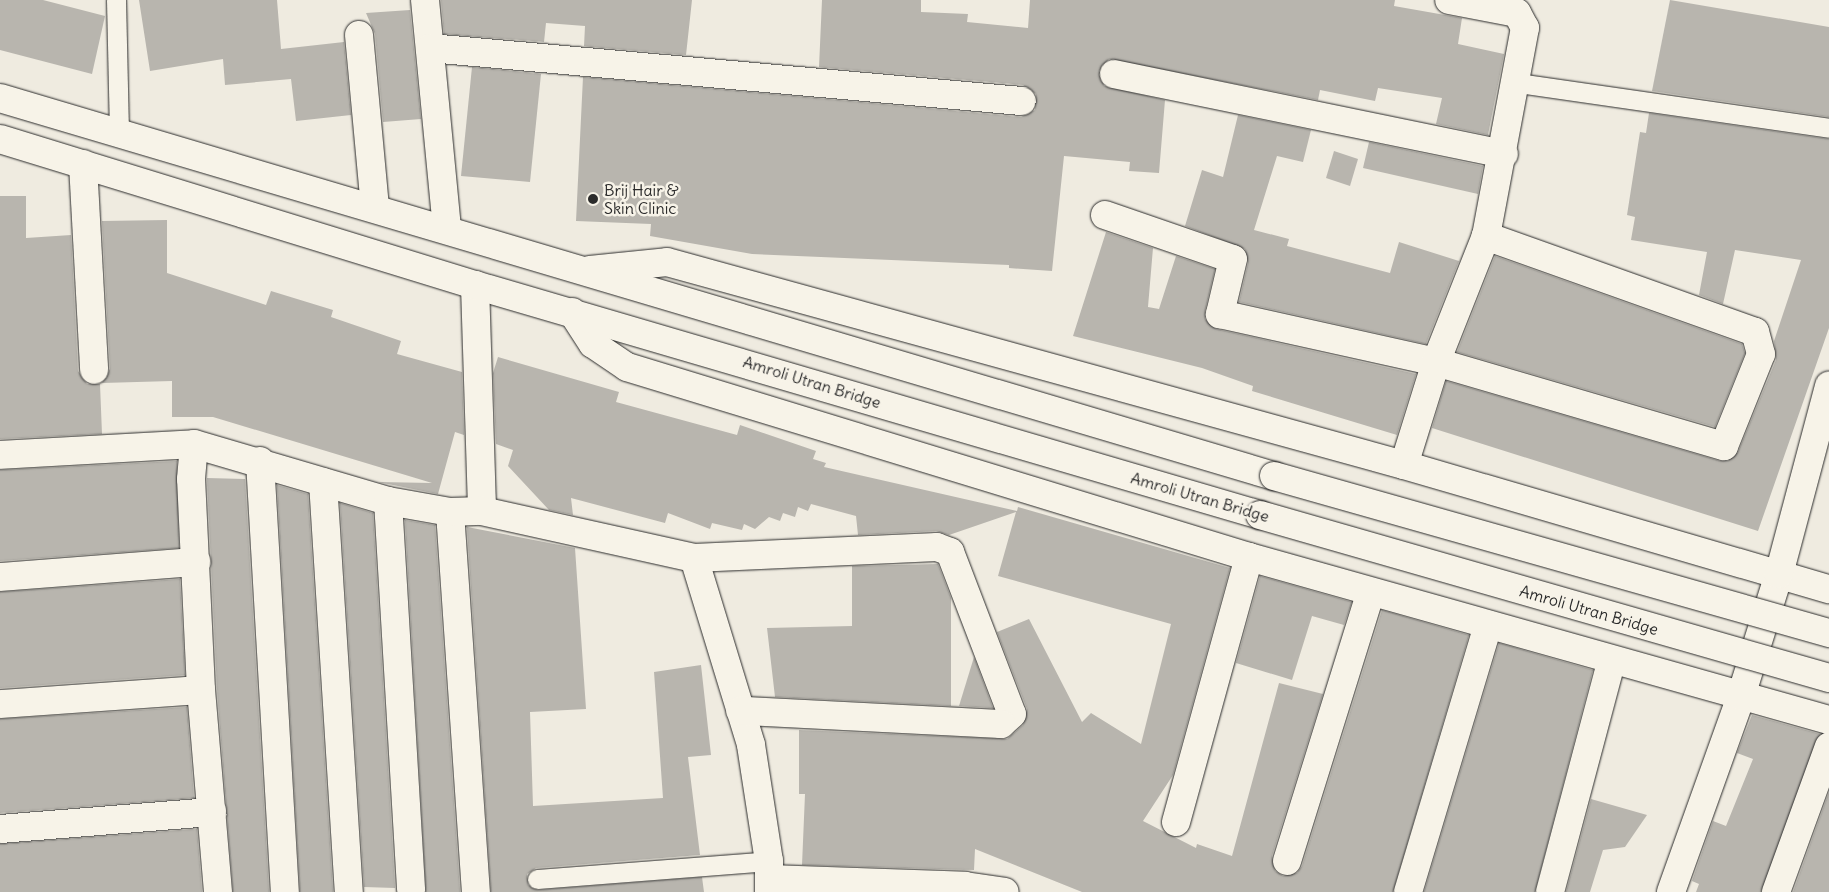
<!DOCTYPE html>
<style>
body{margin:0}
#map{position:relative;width:1829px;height:892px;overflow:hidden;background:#efebe0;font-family:Delius,sans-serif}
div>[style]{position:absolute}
.building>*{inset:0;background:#b8b5ae}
.roads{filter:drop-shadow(0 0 1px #2b2b2b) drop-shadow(0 0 1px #2b2b2b)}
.lane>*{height:19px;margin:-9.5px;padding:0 9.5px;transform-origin:9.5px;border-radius:9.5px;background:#f7f3e8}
.street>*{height:28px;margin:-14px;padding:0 14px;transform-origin:14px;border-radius:14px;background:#f7f3e8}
.secondary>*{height:28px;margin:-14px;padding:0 14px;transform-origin:14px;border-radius:14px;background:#f7f3e8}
.primary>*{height:28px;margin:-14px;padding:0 14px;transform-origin:14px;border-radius:14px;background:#f7f3e8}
.bridges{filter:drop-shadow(0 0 1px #2b2b2b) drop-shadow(0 0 1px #2b2b2b)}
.primary-bridge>*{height:28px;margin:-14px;padding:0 14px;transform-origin:14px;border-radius:14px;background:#f7f3e8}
.dots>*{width:14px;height:14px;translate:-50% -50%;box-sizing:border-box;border:2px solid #f7f3e8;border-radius:50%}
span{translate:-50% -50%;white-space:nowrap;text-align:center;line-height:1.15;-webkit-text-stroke:5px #f7f3e8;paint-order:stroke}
.poi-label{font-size:16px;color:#2b2b2b}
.left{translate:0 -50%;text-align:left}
.street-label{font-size:16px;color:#2b2b2b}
</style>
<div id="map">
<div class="building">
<i style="clip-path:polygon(0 0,43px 0,105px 16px,92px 74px,0 50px)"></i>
<i style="clip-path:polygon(139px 0,277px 0,281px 49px,344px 42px,351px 115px,296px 121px,291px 79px,225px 85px,223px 59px,150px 71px)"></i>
<i style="clip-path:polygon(441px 0,692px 0,686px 55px,584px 46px,585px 26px,546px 23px,544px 42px,444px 34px)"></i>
<i style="clip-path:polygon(822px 0,921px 0,921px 12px,968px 14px,967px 22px,1028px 28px,1030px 0,1395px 0,1394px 6px,1462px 18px,1458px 44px,1504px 54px,1488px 135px,1436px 124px,1442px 98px,1378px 88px,1375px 101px,1320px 90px,1318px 100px,1109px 59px,1099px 71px,1104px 86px,1165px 100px,1159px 173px,1129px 171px,1130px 162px,1064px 156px,1052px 271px,1009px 268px,1009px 265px,752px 254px,650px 236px,651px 224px,576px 221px,583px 77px,1021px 117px,1035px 110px,1036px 94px,1023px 85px,819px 67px)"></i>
<i style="clip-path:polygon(1670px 0,1829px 27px,1829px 117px,1652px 91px)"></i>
<i style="clip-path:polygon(410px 10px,421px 119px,383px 122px,375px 34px,366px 13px)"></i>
<i style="clip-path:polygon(472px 67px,541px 74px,530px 182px,461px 176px)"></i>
<i style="clip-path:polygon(1649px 113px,1829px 139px,1829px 328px,1758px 531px,1432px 428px,1446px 381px,1720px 461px,1728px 461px,1738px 452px,1776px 360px,1774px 341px,1801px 260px,1735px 250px,1723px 304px,1699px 295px,1707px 252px,1631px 240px,1635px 217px,1627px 215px,1640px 132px,1646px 133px)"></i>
<i style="clip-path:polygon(1238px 115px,1311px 130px,1303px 162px,1277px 156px,1254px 230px,1289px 239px,1287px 246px,1390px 273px,1399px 242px,1459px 261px,1426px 344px,1239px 302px,1248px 263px,1245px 249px,1185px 226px,1202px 170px,1223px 177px)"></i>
<i style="clip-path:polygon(1369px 142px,1483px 166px,1478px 194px,1363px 168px)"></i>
<i style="clip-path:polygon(1334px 151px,1358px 159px,1350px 186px,1326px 178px)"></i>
<i style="clip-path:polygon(0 196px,26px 196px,26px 238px,71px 235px,78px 371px,87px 384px,100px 384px,102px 434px,0 439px)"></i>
<i style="clip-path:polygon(167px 220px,167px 273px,266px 305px,271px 291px,333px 310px,331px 317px,401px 341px,397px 354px,462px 372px,464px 435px,455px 432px,438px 494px,378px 482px,432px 483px,213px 417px,172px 417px,172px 381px,102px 383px,110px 369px,102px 221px)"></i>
<i style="clip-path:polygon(1106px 232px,1153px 248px,1148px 307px,1159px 309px,1176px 256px,1215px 269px,1205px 311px,1205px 319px,1216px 329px,1416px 374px,1397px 435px,1252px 391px,1253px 386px,1202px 368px,1073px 336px)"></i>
<i style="clip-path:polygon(1495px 256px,1742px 344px,1745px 353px,1715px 427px,1457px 352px)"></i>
<i style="clip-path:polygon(498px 357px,619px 392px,616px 402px,737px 435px,740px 425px,816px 451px,813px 459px,826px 463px,824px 467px,1017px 511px,1018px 507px,1230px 568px,1173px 775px,1143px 821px,1196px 848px,1197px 844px,1232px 856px,1279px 683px,1323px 694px,1272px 856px,1275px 871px,1283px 876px,1297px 873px,1302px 866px,1382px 610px,1469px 635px,1393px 892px,1082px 892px,975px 849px,974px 870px,802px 865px,805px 794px,799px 794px,799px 730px,1007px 739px,1023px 725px,1027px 709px,997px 632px,1029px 619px,1082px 722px,1091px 713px,1141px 744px,1171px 624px,998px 576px,1016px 512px,949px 535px,936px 531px,858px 535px,856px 516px,811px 504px,808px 511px,798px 507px,795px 517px,783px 513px,780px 521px,769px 517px,755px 529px,744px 524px,742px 530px,712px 523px,710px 529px,668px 513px,665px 523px,571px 498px,573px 515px,549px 510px,508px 466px,513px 450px,496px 444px,493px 373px)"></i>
<i style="clip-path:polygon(177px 461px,179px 548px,0 561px,0 470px)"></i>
<i style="clip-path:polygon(207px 478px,245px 479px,269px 892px,233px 892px,217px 689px)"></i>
<i style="clip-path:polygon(277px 485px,308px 494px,333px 892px,300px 892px)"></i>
<i style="clip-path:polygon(340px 503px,373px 513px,395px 888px,364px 887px)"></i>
<i style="clip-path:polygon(405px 520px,435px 525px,460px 892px,426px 892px)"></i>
<i style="clip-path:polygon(467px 527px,575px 548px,586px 709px,530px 712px,533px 806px,663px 798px,654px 672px,701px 665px,711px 755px,688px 757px,700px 855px,536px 868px,527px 874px,528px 885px,538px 890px,702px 877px,704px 892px,491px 892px)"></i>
<i style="clip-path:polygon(938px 564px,951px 598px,951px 706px,775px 697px,767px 628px,852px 626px,852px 566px)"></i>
<i style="clip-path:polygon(1260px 576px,1352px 602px,1344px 625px,1312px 616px,1292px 680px,1236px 663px)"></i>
<i style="clip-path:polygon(180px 579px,185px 675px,0 688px,0 592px)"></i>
<i style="clip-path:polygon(1499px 643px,1593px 670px,1535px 892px,1424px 892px)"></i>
<i style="clip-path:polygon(974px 657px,993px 708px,959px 706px)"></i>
<i style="clip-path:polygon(187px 707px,194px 798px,0 813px,0 719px)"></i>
<i style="clip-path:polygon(1752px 715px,1820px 734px,1761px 892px,1696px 892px,1699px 884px,1692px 881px,1713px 821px,1726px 826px,1753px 759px,1737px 753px)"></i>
<i style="clip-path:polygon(1829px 792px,1829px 892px,1793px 892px)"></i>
<i style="clip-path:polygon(1591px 799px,1647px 815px,1625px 847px,1603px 850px,1590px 892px,1566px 892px)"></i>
<i style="clip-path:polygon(197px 829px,202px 892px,0 892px,0 844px)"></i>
</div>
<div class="roads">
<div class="lane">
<i style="left:116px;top:0;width:133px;rotate:88.7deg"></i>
<i style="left:1518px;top:83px;width:314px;rotate:8.2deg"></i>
<i style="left:537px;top:879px;width:233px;rotate:-4.4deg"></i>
</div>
<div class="street">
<i style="left:425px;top:0;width:230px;rotate:84.5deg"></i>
<i style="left:359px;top:35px;width:174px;rotate:84.7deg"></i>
<i style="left:430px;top:48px;width:594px;rotate:5.12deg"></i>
<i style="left:1114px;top:74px;width:398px;rotate:11.6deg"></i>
<i style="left:83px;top:164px;width:206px;rotate:86.9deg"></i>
<i style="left:1105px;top:215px;width:135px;rotate:19deg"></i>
<i style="left:1233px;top:259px;width:57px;rotate:103.3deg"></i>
<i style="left:1220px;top:314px;width:221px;rotate:12.5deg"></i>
<i style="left:1436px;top:362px;width:300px;rotate:16.3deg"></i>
<i style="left:1724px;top:446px;width:99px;rotate:-68.1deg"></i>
<i style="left:1761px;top:354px;width:23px;rotate:-105deg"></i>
<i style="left:1755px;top:332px;width:286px;rotate:-160.4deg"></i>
<i style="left:475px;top:285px;width:226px;rotate:88.2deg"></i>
<i style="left:482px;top:511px;width:217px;rotate:12.5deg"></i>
<i style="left:694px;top:558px;width:195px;rotate:73deg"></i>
<i style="left:751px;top:745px;width:117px;rotate:81.2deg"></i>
<i style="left:769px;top:861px;width:31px;rotate:90deg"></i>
<i style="left:0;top:455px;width:194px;rotate:-3.2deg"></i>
<i style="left:260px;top:461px;width:432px;rotate:86.7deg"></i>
<i style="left:1404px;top:465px;width:108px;rotate:-72.7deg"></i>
<i style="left:1436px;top:362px;width:136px;rotate:-68.4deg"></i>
<i style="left:1486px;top:236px;width:212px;rotate:-79.4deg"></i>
<i style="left:1525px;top:28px;width:17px;rotate:-118deg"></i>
<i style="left:1517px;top:13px;width:69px;rotate:-169.2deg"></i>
<i style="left:323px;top:482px;width:411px;rotate:86.4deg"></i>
<i style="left:388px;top:501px;width:389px;rotate:86.6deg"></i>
<i style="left:450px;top:512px;width:381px;rotate:86.1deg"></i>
<i style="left:694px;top:558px;width:243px;rotate:-2.6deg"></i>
<i style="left:937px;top:547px;width:14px;rotate:21deg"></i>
<i style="left:950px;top:552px;width:173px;rotate:69.1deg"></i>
<i style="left:1012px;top:714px;width:15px;rotate:138deg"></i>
<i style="left:1001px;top:724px;width:261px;rotate:-177.1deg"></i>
<i style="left:0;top:577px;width:197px;rotate:-4.4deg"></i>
<i style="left:0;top:704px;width:201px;rotate:-4deg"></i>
<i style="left:1176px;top:822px;width:275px;rotate:-74.6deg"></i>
<i style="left:0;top:829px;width:213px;rotate:-4.6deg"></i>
<i style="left:1287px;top:861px;width:282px;rotate:-72.7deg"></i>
<i style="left:769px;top:879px;width:196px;rotate:2deg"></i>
<i style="left:965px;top:886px;width:40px;rotate:8.5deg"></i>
<i style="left:218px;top:892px;width:203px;rotate:-94.8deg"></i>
<i style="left:201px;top:690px;width:211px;rotate:-92.7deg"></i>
<i style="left:191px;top:479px;width:35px;rotate:-85deg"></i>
<i style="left:194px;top:444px;width:202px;rotate:16.4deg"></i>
<i style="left:388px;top:501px;width:63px;rotate:10.1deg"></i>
<i style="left:450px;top:512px;width:32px;rotate:-2deg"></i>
<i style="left:1408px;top:892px;width:279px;rotate:-73.3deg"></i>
<i style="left:1550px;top:892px;width:238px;rotate:-75.1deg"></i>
<i style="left:1671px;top:892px;width:208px;rotate:-70.3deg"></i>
<i style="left:1776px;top:892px;width:155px;rotate:-70deg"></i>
</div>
<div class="secondary">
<i style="left:590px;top:270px;width:77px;rotate:-5.9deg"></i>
<i style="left:667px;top:262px;width:764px;rotate:15.4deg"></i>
<i style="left:1404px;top:465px;width:443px;rotate:16.3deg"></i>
<i style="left:572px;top:312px;width:38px;rotate:57deg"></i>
<i style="left:593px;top:344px;width:41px;rotate:34.1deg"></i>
<i style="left:627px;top:367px;width:650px;rotate:16.99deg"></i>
<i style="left:1249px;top:557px;width:602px;rotate:15.7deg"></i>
<i style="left:1741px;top:696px;width:128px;rotate:-72.7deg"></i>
<i style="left:1779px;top:574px;width:195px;rotate:-75.1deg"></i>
</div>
<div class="primary">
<i style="left:0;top:98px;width:1329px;rotate:16.53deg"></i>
<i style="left:0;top:139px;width:497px;rotate:17.1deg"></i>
<i style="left:475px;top:285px;width:818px;rotate:16.33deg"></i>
</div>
</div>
<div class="bridges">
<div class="primary-bridge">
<i style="left:1274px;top:476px;width:577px;rotate:15.8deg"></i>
<i style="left:1260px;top:515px;width:592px;rotate:15.99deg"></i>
</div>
</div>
<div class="dots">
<i style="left:593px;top:199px;background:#2b2b2b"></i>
</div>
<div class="poi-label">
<span class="left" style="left:604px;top:199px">Brij Hair &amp;<br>Skin Clinic</span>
</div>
<div class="street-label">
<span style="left:812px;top:382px;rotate:17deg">Amroli Utran Bridge</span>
<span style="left:1200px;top:497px;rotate:16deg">Amroli Utran Bridge</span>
<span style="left:1589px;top:610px;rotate:16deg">Amroli Utran Bridge</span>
</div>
</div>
